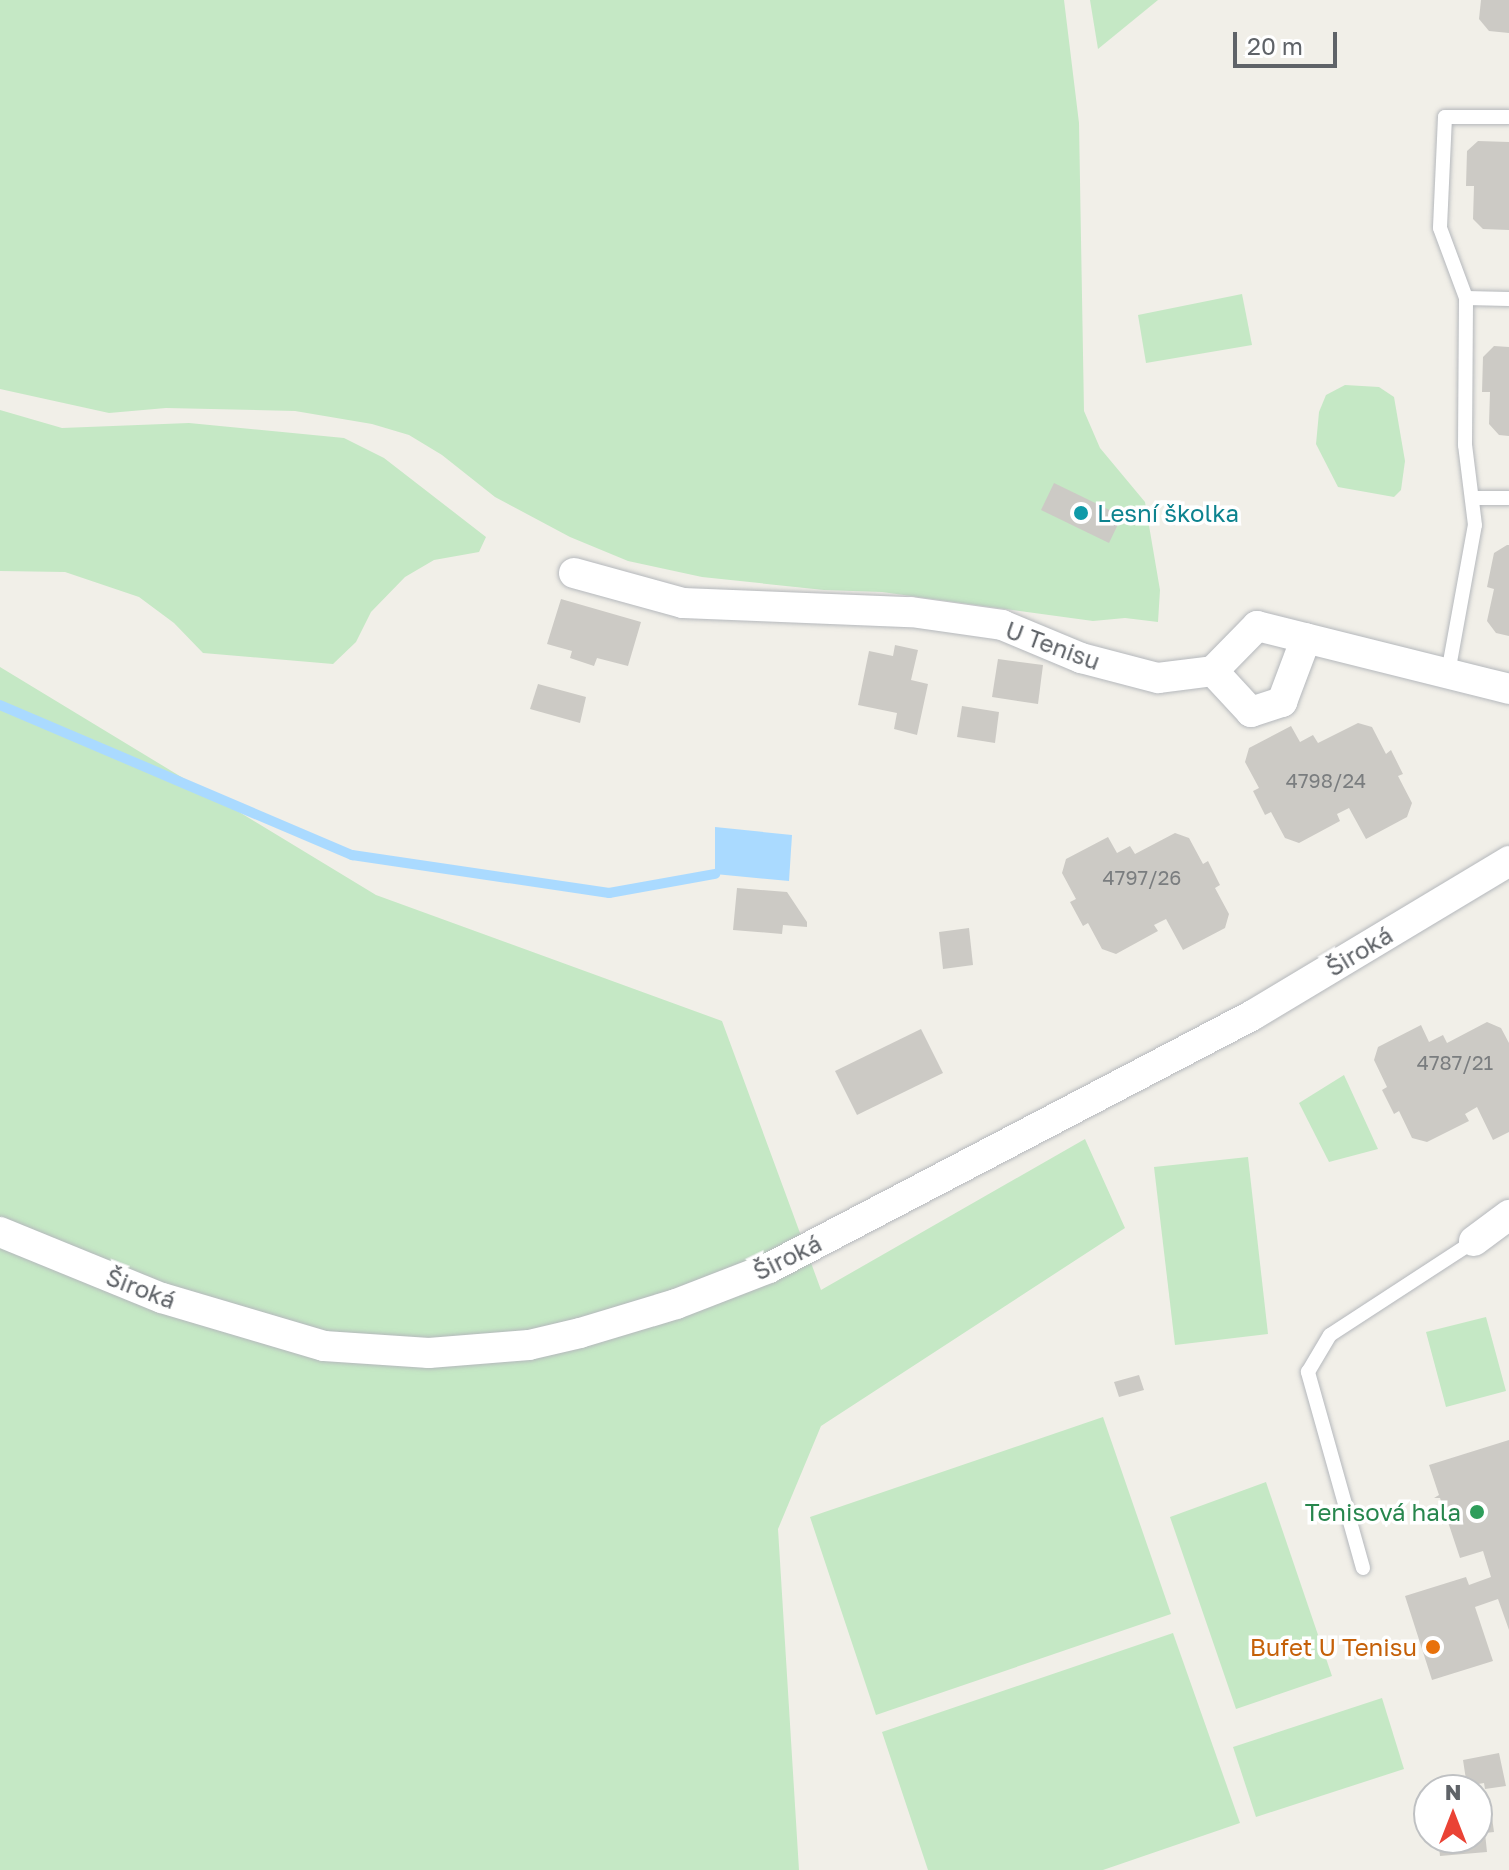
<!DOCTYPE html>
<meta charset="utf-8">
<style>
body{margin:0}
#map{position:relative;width:1509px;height:1870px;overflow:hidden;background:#f1efe8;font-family:"Golos Text",sans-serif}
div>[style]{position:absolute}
.green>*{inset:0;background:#c5e8c5}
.water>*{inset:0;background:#aadaff}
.stream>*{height:10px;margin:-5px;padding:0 5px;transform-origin:5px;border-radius:5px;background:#aadaff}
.building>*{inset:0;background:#cccac5}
.roads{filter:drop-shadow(0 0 2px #b5b8bc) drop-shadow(0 0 2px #b5b8bc)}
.lane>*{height:14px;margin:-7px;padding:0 7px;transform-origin:7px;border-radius:7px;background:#fff}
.street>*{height:30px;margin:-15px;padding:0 15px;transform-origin:15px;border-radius:15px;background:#fff}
.dots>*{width:22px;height:22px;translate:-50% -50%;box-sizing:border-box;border:4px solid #fff;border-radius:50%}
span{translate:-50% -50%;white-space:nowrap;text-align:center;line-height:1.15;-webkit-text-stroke:7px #fff;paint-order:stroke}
.number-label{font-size:20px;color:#7a7d7f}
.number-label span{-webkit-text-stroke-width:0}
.culture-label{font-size:24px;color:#0d838f}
.left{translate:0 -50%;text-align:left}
.street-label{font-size:24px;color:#5f6368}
.leisure-label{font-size:24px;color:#27864d}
.right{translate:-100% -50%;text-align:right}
.food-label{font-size:24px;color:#c56008}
.north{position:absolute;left:1413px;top:1774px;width:80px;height:80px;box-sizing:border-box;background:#fff;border:2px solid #bfc1c3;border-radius:50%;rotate:0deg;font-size:22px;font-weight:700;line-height:32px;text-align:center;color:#5f6368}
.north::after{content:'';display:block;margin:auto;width:28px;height:36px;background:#ea4335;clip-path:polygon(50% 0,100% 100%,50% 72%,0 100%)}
.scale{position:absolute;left:1233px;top:32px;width:104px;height:36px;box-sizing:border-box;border:4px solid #5f6368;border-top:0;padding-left:10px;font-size:24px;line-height:28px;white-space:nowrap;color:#5f6368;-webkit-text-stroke:6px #fff;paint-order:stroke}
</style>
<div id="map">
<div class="green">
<i style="clip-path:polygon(0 0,1064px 0,1079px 123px,1084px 411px,1100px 448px,1145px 502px,1160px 590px,1158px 622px,1125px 618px,1093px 621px,882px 592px,824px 590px,702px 577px,628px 561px,570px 537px,495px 497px,442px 455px,409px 435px,372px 424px,295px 411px,166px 408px,109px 413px,0 389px)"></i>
<i style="clip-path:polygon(1090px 0,1158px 0,1098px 49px)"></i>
<i style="clip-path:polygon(1242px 294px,1252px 345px,1146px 363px,1138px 315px)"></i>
<i style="clip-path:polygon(1345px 385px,1379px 387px,1394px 397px,1405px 461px,1401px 490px,1394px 497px,1338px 487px,1316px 444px,1319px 412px,1326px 395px)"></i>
<i style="clip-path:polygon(0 410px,62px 428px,189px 423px,344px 438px,384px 458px,486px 537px,479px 552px,434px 560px,405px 577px,371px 612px,356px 642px,333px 664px,203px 653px,174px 623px,139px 597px,65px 572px,0 571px)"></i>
<i style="clip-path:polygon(0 667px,376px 895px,722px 1021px,821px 1290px,1085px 1139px,1125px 1228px,821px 1426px,778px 1529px,799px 1870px,0 1870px)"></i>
<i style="clip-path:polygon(1344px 1075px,1378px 1149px,1329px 1162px,1299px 1103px)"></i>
<i style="clip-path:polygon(1248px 1157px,1268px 1334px,1175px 1345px,1154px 1167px)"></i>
<i style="clip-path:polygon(1486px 1317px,1506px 1391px,1446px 1407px,1426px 1332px)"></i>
<i style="clip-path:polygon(1103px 1417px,1171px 1614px,876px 1715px,810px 1517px)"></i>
<i style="clip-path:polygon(1266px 1482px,1332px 1676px,1236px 1709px,1170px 1517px)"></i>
<i style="clip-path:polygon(1173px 1633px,1240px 1823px,1103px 1870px,928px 1870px,882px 1732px)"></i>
<i style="clip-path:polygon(1382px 1698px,1404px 1769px,1256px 1817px,1233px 1747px)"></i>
</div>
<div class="water">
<i style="clip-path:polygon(715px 827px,792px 835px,789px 881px,715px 874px)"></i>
</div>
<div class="stream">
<i style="left:0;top:705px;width:383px;rotate:23.1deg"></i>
<i style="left:352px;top:855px;width:260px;rotate:8.4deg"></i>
<i style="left:609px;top:893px;width:108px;rotate:-10.2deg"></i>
</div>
<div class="building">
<i style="clip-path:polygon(1481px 0,1509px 0,1509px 33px,1489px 31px,1479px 19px)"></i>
<i style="clip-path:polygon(1478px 141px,1509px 142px,1509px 230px,1483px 229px,1473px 219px,1474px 186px,1466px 186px,1467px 151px)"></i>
<i style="clip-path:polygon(1494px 346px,1509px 347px,1509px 436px,1499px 435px,1489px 424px,1490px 392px,1482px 392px,1483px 357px)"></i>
<i style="clip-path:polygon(1054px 483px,1122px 516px,1109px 543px,1041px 510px)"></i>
<i style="clip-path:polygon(1507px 545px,1509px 545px,1509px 636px,1496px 633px,1487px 621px,1494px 589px,1487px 587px,1494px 553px)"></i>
<i style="clip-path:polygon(561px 599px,641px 622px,628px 666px,597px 658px,594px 666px,570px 658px,572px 651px,547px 644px)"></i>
<i style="clip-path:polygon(895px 645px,918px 650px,911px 680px,928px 684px,917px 735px,894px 729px,897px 713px,858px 705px,869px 651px,893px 656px)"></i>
<i style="clip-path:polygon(998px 659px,1043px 665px,1038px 704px,992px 697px)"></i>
<i style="clip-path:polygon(538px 684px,586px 697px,580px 723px,530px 709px)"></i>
<i style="clip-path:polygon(962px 706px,999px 712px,995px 743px,957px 737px)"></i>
<i style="clip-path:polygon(1358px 723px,1372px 727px,1386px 754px,1391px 750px,1403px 774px,1398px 776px,1412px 803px,1407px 817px,1366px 839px,1349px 808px,1337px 814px,1340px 821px,1299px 843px,1285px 838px,1271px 812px,1265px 815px,1253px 791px,1259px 788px,1245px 762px,1249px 748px,1291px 726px,1300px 742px,1313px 735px,1318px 743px)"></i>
<i style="clip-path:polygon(1175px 833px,1189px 838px,1203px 864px,1208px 861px,1220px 885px,1215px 888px,1229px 914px,1225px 928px,1183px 950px,1166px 919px,1154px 925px,1158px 931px,1116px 954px,1102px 949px,1088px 923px,1083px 926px,1070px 902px,1076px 899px,1062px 873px,1066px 859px,1108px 837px,1117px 853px,1130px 846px,1135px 854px)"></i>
<i style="clip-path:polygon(737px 888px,787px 892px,807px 922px,807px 927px,783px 925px,782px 934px,733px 930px)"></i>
<i style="clip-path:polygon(969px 928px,973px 965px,943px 969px,939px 932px)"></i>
<i style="clip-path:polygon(1487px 1022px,1501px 1028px,1509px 1043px,1509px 1132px,1493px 1140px,1477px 1107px,1465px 1114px,1469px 1121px,1427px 1142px,1412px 1138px,1399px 1111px,1394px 1114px,1382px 1090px,1387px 1087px,1374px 1060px,1378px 1047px,1421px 1025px,1429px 1042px,1443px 1035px,1447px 1043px)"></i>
<i style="clip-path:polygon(921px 1029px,943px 1073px,857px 1115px,835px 1071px)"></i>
<i style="clip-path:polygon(1139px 1375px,1144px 1390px,1119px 1397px,1114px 1382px)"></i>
<i style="clip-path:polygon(1509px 1440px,1509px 1630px,1498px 1599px,1475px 1607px,1493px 1661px,1432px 1680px,1405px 1596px,1466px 1577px,1469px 1585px,1491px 1577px,1483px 1551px,1460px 1558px,1440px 1498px,1434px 1498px,1439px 1495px,1429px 1465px)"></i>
<i style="clip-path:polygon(1499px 1753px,1506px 1786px,1485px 1789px,1484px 1783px,1467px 1786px,1463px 1760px)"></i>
<i style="clip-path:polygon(1491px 1810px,1494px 1832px,1485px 1833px,1487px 1852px,1440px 1856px,1438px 1838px,1477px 1838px,1477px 1812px)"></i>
</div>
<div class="roads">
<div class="lane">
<i style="left:1509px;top:117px;width:64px;rotate:180deg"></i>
<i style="left:1445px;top:117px;width:111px;rotate:92.6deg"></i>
<i style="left:1440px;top:228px;width:75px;rotate:69.6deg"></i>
<i style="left:1466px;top:298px;width:43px;rotate:1.3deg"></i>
<i style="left:1474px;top:498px;width:35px"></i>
<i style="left:1448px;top:673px;width:150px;rotate:-79.7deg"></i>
<i style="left:1475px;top:525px;width:81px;rotate:-97.1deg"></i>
<i style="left:1465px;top:445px;width:147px;rotate:-89.6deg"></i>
<i style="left:1363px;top:1568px;width:204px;rotate:-105.7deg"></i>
<i style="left:1308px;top:1372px;width:43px;rotate:-59.3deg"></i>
<i style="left:1330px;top:1335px;width:172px;rotate:-33.1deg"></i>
</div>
<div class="street">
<i style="left:574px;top:573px;width:113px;rotate:15.4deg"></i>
<i style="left:683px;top:603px;width:228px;rotate:2.3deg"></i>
<i style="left:911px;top:612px;width:92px;rotate:8.1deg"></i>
<i style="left:1002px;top:625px;width:86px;rotate:22.7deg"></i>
<i style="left:1081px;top:658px;width:80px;rotate:14.6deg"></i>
<i style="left:1158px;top:678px;width:55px;rotate:-7.3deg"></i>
<i style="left:1213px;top:671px;width:63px;rotate:-45.6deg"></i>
<i style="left:1257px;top:626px;width:260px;rotate:14deg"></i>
<i style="left:1213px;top:671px;width:56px;rotate:47.2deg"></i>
<i style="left:1251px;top:712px;width:33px;rotate:-18deg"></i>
<i style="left:1282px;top:702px;width:68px;rotate:-69.4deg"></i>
<i style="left:0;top:1232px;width:175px;rotate:22.2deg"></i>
<i style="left:162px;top:1298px;width:169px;rotate:16.5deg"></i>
<i style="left:324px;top:1346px;width:105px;rotate:3.8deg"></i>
<i style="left:429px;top:1353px;width:100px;rotate:-4.6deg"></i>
<i style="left:529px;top:1345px;width:52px;rotate:-13.2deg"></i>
<i style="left:580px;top:1333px;width:100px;rotate:-16.8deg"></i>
<i style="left:676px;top:1304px;width:100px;rotate:-21.2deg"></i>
<i style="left:769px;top:1268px;width:546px;rotate:-27.6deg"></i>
<i style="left:1253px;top:1015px;width:299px;rotate:-31deg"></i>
<i style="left:1474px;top:1241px;width:44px;rotate:-36.6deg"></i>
</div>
</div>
<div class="dots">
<i style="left:1081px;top:513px;background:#0f9aa8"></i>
<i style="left:1477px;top:1512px;background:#2e9e5b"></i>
<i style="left:1433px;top:1647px;background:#e8710a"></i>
</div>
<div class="number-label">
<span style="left:1326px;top:780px">4798/24</span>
<span style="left:1142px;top:877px">4797/26</span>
<span style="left:1455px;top:1062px">4787/21</span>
</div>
<div class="culture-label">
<span class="left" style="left:1097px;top:513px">Lesní školka</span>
</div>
<div class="street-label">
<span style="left:1053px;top:645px;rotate:20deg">U Tenisu</span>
<span style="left:1359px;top:951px;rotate:-31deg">Široká</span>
<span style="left:787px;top:1257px;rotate:-26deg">Široká</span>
<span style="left:141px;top:1288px;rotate:21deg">Široká</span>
</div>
<div class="leisure-label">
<span class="right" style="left:1461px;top:1512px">Tenisová hala</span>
</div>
<div class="food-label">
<span class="right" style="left:1417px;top:1647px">Bufet U Tenisu</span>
</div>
<div class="north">N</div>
<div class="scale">20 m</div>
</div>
